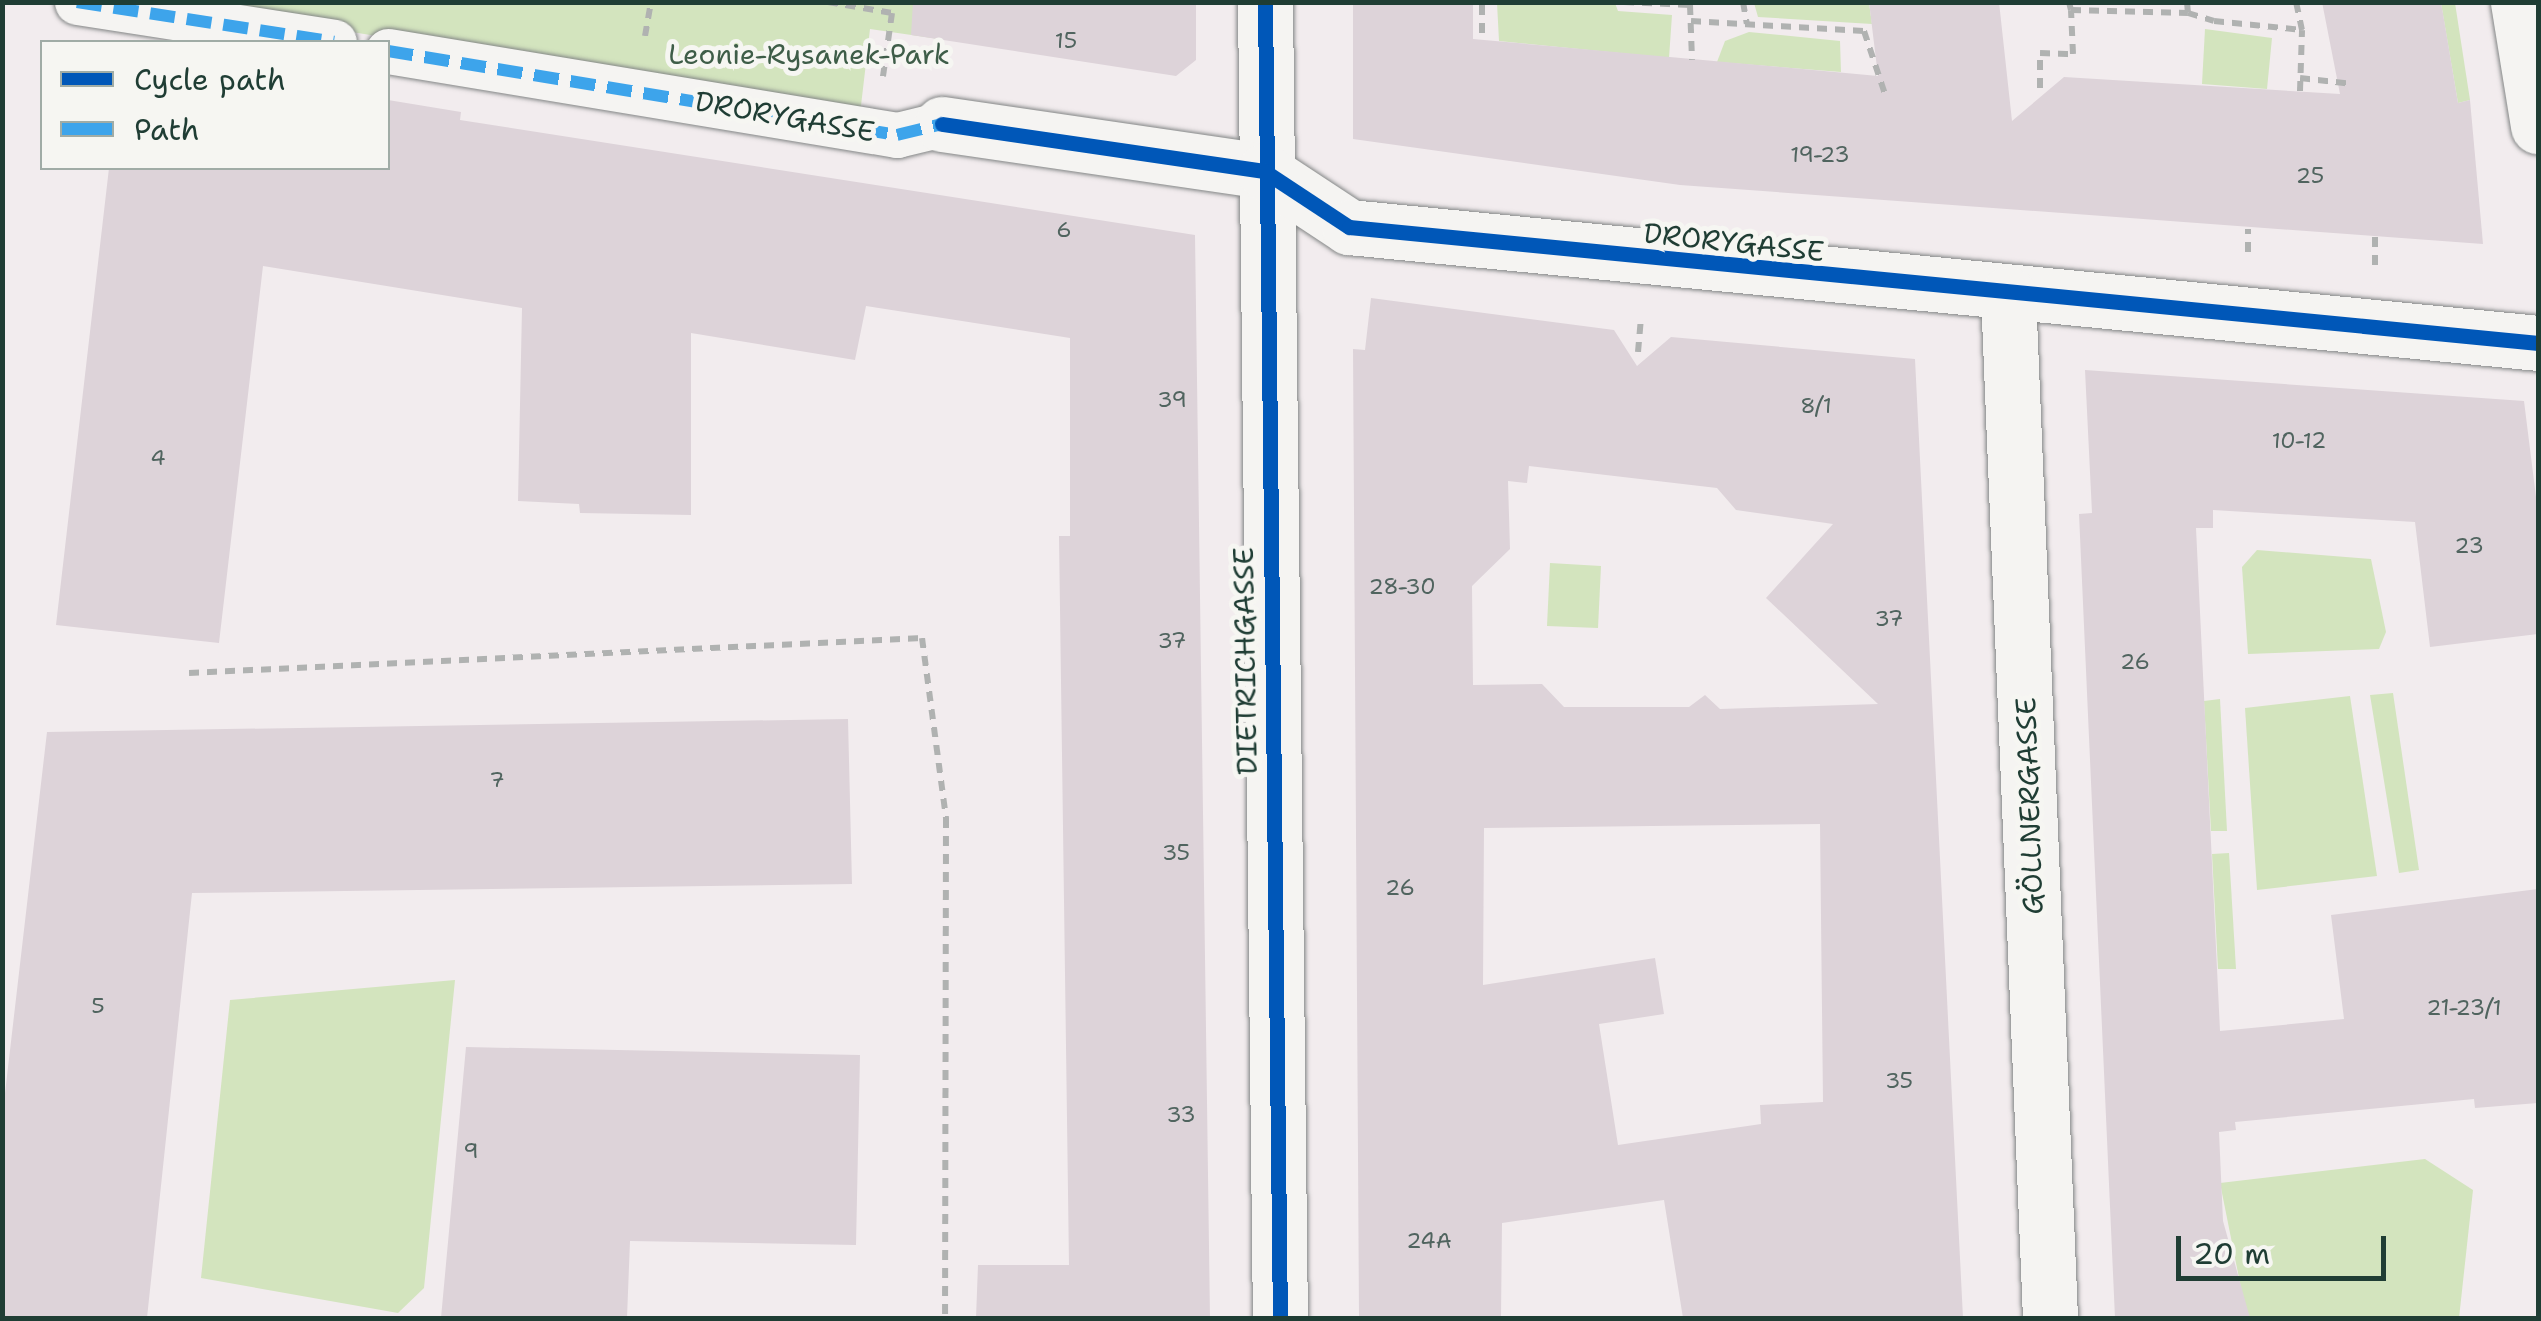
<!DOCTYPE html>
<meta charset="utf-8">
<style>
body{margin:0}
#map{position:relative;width:2541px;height:1321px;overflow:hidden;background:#f2ecee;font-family:"Shantell Sans",sans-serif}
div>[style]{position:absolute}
.green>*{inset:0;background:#d3e4be}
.building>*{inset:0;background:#ddd3d9}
.path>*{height:6px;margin-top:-3px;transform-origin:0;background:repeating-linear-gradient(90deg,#b0b2b1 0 10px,transparent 0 18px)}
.roads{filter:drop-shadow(0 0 2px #838686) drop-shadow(0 0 2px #838686)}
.pedestrian>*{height:45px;margin:-22.5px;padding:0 22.5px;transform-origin:22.5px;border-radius:22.5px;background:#f5f4f2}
.minor>*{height:55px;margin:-27.5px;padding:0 27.5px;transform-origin:27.5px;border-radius:27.5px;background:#f5f4f2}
.quiet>*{height:12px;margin-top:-6px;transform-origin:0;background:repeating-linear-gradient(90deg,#3da4eb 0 25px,transparent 0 37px)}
.cycleway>*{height:15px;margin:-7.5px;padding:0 7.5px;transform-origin:7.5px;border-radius:7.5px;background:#0057b8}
span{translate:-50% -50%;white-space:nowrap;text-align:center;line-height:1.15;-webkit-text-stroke:10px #f6f6f2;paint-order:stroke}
.number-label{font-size:22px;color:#50645f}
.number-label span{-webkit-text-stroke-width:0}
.park-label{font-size:28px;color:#3e5d48}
.street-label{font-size:28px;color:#1f3d34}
.frame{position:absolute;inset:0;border:5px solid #1f3d34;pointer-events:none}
.legend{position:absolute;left:40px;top:40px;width:350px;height:130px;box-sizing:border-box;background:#f6f6f2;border:2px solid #a0aca6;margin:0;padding:12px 18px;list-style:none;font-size:30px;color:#1f3d34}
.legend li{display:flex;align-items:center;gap:20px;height:50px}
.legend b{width:50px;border:2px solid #a0aca6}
.scale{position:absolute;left:2176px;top:1236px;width:210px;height:45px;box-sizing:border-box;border:5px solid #1f3d34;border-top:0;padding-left:12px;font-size:30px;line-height:35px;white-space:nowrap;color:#1f3d34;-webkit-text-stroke:8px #f6f6f2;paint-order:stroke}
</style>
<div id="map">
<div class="green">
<i style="clip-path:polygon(936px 2px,939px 39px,870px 29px,860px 114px,172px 3px)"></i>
<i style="clip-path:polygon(1497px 3px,1615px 3px,1618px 11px,1672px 15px,1669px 58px,1499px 41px)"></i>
<i style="clip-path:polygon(1754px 3px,1869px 3px,1872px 24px,1758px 17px)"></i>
<i style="clip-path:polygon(2441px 3px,2455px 3px,2470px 100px,2458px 103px)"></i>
<i style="clip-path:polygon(2205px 29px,2272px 38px,2267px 89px,2202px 84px)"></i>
<i style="clip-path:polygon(1749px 32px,1840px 41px,1841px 72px,1717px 62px,1725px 41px)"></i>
<i style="clip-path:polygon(2257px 550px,2371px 559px,2386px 632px,2379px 649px,2248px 654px,2242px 567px)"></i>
<i style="clip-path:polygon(1550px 563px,1601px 566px,1598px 628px,1547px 626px)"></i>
<i style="clip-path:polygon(2393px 693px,2419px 870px,2399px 873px,2370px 695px)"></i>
<i style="clip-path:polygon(2350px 696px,2377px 876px,2257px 890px,2245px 708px)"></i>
<i style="clip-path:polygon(2220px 699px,2227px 831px,2211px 831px,2204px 701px)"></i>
<i style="clip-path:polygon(2229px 853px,2236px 969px,2218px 969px,2212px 854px)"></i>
<i style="clip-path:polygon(455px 980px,424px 1288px,398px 1313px,201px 1278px,230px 1000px)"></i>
<i style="clip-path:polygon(2425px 1159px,2473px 1190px,2459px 1318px,2247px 1318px,2220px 1183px)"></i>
</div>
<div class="building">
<i style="clip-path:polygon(913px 2px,1196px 2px,1196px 60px,1176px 76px,911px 35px)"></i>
<i style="clip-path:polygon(1353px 2px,1473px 2px,1473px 39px,1878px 76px,1869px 2px,1999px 2px,2012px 121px,2064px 77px,2340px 94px,2322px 2px,2441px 2px,2458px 103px,2470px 100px,2483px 244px,1680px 185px,1353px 139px)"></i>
<i style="clip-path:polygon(388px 100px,461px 112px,460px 120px,1195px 235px,1210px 1318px,976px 1318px,978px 1265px,1069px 1265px,1059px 536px,1070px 536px,1070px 338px,866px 306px,855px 360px,691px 333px,691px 515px,580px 513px,579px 504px,518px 501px,522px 308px,263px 266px,219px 643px,56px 625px,109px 168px,388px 168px)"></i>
<i style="clip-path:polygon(evenodd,1371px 298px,1614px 330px,1637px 366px,1671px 337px,1915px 359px,1963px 1318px,1683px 1318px,1664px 1200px,1502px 1223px,1501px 1318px,1359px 1318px,1353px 349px,1365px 350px,1371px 298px,1529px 466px,1717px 488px,1736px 510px,1833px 524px,1766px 598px,1878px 704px,1720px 709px,1705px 695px,1689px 707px,1564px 707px,1542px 684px,1473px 685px,1472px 586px,1510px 549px,1508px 481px,1527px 483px,1529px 466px,1371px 298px,1820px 824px,1823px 1102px,1760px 1105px,1761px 1124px,1618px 1145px,1599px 1024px,1664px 1014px,1655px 958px,1483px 985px,1484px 828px,1820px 824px)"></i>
<i style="clip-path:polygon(2085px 370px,2524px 401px,2538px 513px,2538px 634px,2430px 647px,2415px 522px,2213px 510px,2213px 528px,2196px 528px,2220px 1031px,2344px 1019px,2331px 915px,2538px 889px,2538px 1103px,2475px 1108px,2474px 1099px,2235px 1122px,2236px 1130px,2219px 1132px,2223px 1221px,2250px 1318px,2115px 1318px,2079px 514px,2092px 513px)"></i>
<i style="clip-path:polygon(848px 719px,852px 884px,192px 893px,147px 1318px,2px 1318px,2px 1119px,47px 732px)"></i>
<i style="clip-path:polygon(466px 1047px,860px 1055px,856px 1245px,630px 1241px,627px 1318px,441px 1318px)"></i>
</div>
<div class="path">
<i style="left:828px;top:2px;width:65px;rotate:9.8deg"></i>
<i style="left:892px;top:13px;width:64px;rotate:98.1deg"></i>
<i style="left:1624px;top:2px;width:66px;rotate:2.6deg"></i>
<i style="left:1690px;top:5px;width:55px;rotate:87.9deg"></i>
<i style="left:1743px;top:2px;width:22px;rotate:80deg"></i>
<i style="left:2069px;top:2px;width:8px;rotate:76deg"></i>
<i style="left:2071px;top:10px;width:117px;rotate:1.5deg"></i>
<i style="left:2187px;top:2px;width:11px;rotate:85deg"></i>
<i style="left:2188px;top:13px;width:27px;rotate:17deg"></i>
<i style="left:2214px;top:21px;width:88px;rotate:5.8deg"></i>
<i style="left:2302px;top:30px;width:29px;rotate:-102deg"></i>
<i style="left:1691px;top:21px;width:173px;rotate:3.3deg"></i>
<i style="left:1864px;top:31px;width:66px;rotate:71.6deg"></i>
<i style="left:1482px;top:33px;width:31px;rotate:-90deg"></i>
<i style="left:645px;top:36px;width:35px;rotate:-80deg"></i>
<i style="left:2300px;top:78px;width:53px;rotate:6.5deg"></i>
<i style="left:2040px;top:88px;width:35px;rotate:-90deg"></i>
<i style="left:2040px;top:53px;width:33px;rotate:2deg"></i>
<i style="left:2073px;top:54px;width:44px;rotate:-92.6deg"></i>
<i style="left:2300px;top:91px;width:61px;rotate:-88.1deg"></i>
<i style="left:2248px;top:252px;width:23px;rotate:-90deg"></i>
<i style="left:2375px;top:265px;width:28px;rotate:-90deg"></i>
<i style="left:1638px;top:352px;width:33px;rotate:-85deg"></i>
<i style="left:189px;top:673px;width:734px;rotate:-2.73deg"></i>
<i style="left:922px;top:638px;width:182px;rotate:82.4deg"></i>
<i style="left:946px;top:818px;width:500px;rotate:90.11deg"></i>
</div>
<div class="roads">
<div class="pedestrian">
<i style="left:77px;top:2px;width:260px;rotate:8.8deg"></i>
<i style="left:388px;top:51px;width:516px;rotate:9.37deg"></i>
<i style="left:897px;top:135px;width:46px;rotate:-13.7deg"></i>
</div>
<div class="minor">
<i style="left:1265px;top:2px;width:1316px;rotate:89.35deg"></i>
<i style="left:2518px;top:2px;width:126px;rotate:80.8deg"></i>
<i style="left:942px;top:124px;width:325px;rotate:8.3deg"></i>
<i style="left:1264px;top:171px;width:102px;rotate:33.4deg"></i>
<i style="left:1349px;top:227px;width:1195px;rotate:5.57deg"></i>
<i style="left:2008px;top:294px;width:1025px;rotate:87.65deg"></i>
</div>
</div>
<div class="quiet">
<i style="left:77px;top:2px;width:260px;rotate:8.8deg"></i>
<i style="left:388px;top:51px;width:516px;rotate:9.37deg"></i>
<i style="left:897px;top:135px;width:46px;rotate:-13.7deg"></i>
</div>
<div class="cycleway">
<i style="left:1265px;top:2px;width:1316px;rotate:89.35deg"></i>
<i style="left:942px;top:124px;width:325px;rotate:8.3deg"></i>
<i style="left:1264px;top:171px;width:102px;rotate:33.4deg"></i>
<i style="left:1349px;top:227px;width:1195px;rotate:5.57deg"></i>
</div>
<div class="number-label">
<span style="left:1066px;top:41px">15</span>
<span style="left:1820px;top:155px">19-23</span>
<span style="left:2310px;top:176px">25</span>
<span style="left:1064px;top:230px">6</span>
<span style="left:1172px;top:400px">39</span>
<span style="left:1816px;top:406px">8/1</span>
<span style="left:2299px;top:441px">10-12</span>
<span style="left:158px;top:458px">4</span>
<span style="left:2469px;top:546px">23</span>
<span style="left:1402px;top:587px">28-30</span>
<span style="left:1889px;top:619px">37</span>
<span style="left:1172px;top:641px">37</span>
<span style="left:2135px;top:662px">26</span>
<span style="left:497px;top:780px">7</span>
<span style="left:1176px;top:853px">35</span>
<span style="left:1400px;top:888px">26</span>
<span style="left:98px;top:1006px">5</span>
<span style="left:2464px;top:1008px">21-23/1</span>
<span style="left:1899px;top:1081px">35</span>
<span style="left:1181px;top:1115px">33</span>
<span style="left:471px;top:1151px">9</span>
<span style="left:1429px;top:1241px">24A</span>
</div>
<div class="park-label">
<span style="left:809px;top:54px">Leonie-Rysanek-Park</span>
</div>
<div class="street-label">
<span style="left:785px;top:116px;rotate:10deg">DRORYGASSE</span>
<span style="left:1734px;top:242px;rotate:6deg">DRORYGASSE</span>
<span style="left:1245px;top:661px;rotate:-91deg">DIETRICHGASSE</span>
<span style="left:2029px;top:806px;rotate:-92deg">GÖLLNERGASSE</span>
</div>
<div class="frame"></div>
<ul class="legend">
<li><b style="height:12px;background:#0057b8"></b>Cycle path</li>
<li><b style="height:12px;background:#3da4eb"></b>Path</li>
</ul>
<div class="scale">20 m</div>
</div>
